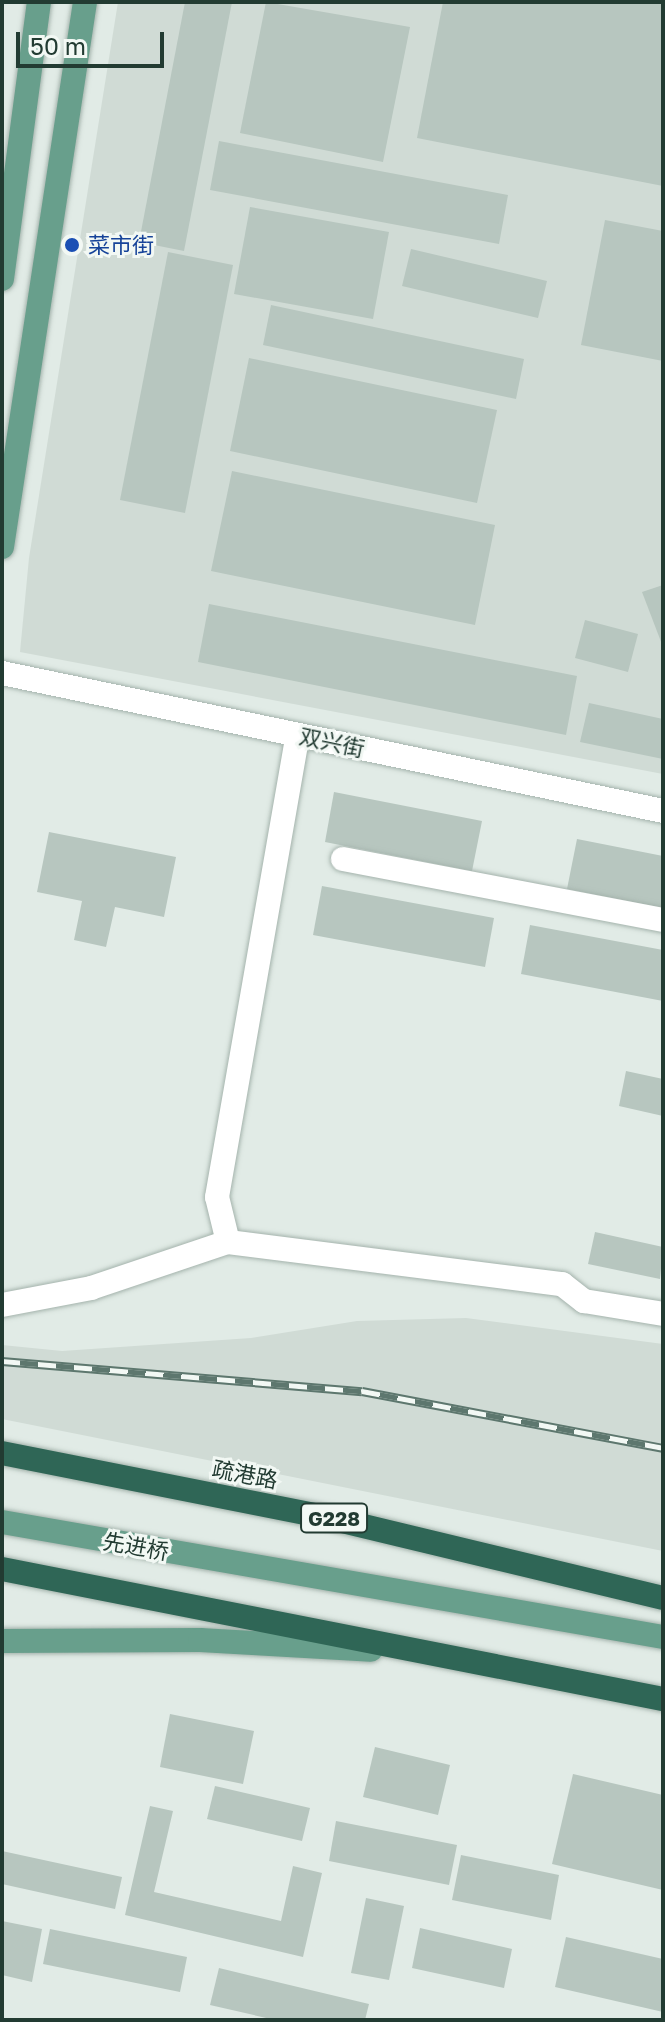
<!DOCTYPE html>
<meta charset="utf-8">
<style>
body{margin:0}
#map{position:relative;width:665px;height:2022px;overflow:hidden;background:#e1ebe6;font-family:"Golos Text","Noto Sans SC",sans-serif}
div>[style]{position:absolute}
.built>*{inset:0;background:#d0dbd5}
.building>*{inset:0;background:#b7c6bf}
.roads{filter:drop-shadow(0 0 2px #a4b3ac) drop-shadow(0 0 2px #a4b3ac)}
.minor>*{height:24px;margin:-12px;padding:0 12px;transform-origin:12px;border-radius:12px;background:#fff}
.major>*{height:24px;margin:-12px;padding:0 12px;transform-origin:12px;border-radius:12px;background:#689f8c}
.highway>*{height:24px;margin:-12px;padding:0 12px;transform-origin:12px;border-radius:12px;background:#2f6656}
.rail>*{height:9px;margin-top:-4.5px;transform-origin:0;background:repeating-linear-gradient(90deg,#f2f8f4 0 18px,#5d776e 0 36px);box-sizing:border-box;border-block:2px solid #5d776e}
.dots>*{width:22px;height:22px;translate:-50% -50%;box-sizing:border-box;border:4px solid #f2f8f4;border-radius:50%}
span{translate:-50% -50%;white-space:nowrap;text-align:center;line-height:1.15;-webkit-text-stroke:6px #f2f8f4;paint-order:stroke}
.shield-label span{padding:2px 6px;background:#f2f8f4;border:2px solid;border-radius:6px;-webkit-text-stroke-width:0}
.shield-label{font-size:20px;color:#223b32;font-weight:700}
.transit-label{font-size:22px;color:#164399}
.left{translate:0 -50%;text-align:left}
.street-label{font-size:22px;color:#223b32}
.frame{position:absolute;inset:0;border:4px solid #223b32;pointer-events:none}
.scale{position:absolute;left:16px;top:32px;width:148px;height:36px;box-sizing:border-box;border:4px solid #223b32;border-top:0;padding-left:10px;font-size:24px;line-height:28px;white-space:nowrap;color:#223b32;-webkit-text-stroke:6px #f2f8f4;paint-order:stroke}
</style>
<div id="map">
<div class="built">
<i style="clip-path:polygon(118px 2px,663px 2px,663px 774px,20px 652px,29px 558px)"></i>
<i style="clip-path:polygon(466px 1318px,663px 1344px,663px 1551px,2px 1419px,2px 1345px,62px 1351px,251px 1338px,357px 1321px)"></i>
</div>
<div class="building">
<i style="clip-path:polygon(185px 2px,232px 2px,184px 251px,139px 242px)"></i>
<i style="clip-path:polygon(266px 2px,410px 27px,383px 162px,240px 133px)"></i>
<i style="clip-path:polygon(443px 2px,663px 2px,663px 186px,417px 138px)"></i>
<i style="clip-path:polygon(219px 141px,508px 195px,499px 244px,210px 190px)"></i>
<i style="clip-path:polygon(250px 207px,389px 232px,373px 319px,234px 294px)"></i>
<i style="clip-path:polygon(605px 220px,663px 231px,663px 361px,581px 345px)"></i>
<i style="clip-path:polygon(411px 249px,547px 281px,538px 318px,402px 286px)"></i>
<i style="clip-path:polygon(168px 252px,233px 265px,185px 513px,120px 500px)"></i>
<i style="clip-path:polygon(271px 305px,524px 359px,516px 399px,263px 345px)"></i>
<i style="clip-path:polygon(249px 358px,497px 410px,477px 503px,230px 451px)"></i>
<i style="clip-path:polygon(232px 471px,495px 525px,475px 625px,211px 571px)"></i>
<i style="clip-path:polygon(663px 585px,663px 647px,642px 592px)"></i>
<i style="clip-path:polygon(209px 604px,577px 676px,566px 735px,198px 662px)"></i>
<i style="clip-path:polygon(585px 620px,638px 634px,628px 672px,575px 658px)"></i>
<i style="clip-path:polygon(589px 703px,663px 719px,663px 759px,580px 742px)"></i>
<i style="clip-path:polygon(334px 792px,482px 821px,472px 871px,325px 842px)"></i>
<i style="clip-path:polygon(49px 832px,176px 857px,164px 917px,115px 907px,106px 947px,74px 940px,82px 901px,37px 892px)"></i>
<i style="clip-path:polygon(577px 839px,663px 856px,663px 908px,567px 889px)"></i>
<i style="clip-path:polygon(322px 886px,494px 918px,485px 967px,313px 935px)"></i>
<i style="clip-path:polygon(530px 925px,663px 950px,663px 1001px,521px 974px)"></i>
<i style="clip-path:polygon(626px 1071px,663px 1079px,663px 1116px,619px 1106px)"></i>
<i style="clip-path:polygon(595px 1232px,663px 1247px,660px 1279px,588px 1264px)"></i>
<i style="clip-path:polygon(170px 1714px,254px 1731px,243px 1784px,160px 1767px)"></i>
<i style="clip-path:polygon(375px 1747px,450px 1765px,438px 1815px,363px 1797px)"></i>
<i style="clip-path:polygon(573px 1774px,663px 1795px,663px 1890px,552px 1864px)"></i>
<i style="clip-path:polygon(215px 1786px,310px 1808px,302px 1841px,207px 1819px)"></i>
<i style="clip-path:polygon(150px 1806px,173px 1811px,154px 1892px,281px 1921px,293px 1866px,322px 1873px,303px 1957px,125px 1915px)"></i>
<i style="clip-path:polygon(336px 1821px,457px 1845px,449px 1885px,329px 1861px)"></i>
<i style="clip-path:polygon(2px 1851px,122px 1877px,115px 1909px,2px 1884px)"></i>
<i style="clip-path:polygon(461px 1855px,559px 1875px,551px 1920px,452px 1900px)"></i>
<i style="clip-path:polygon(366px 1898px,404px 1906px,389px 1980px,351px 1973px)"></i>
<i style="clip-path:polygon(2px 1921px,42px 1929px,32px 1982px,2px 1975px)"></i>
<i style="clip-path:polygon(420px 1928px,512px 1949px,504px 1988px,412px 1968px)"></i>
<i style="clip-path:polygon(50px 1929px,187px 1957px,180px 1992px,43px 1964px)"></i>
<i style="clip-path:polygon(566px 1937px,663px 1959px,663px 2012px,555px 1987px)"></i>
<i style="clip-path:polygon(219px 1968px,369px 2004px,365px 2020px,275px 2020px,210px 2005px)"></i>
</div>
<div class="roads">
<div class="minor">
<i style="left:2px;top:673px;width:675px;rotate:11.79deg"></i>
<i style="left:343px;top:859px;width:326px;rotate:10.8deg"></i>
<i style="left:228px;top:1242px;width:46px;rotate:-103.7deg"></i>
<i style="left:217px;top:1197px;width:469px;rotate:-80.1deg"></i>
<i style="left:2px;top:1305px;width:91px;rotate:-10.8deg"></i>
<i style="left:91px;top:1288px;width:145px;rotate:-18.6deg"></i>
<i style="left:228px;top:1242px;width:337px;rotate:7.2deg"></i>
<i style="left:562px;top:1284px;width:28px;rotate:38deg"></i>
<i style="left:584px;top:1301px;width:80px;rotate:9.3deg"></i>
</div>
<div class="major">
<i style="left:2px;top:279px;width:279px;rotate:-82.4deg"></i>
<i style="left:2px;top:547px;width:551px;rotate:-81.34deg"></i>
<i style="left:2px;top:1522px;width:671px;rotate:9.87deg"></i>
<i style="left:2px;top:1641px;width:198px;rotate:-0.3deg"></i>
<i style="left:200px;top:1640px;width:171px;rotate:3.3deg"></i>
</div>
<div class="highway">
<i style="left:2px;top:1453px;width:334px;rotate:11.2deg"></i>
<i style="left:330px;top:1518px;width:342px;rotate:13.5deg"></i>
<i style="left:2px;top:1569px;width:674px;rotate:11.13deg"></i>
</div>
</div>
<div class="rail">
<i style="left:2px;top:1361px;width:361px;rotate:4.8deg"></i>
<i style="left:362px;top:1391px;width:306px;rotate:10.7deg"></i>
</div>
<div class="dots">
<i style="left:72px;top:245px;background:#1a4fb4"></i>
</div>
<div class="shield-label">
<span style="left:334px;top:1518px">G228</span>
</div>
<div class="transit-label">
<span class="left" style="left:88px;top:245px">菜市街</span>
</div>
<div class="street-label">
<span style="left:332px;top:742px;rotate:12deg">双兴街</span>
<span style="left:245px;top:1474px;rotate:11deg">疏港路</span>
<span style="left:136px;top:1546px;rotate:10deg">先进桥</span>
</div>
<div class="frame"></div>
<div class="scale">50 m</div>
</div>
